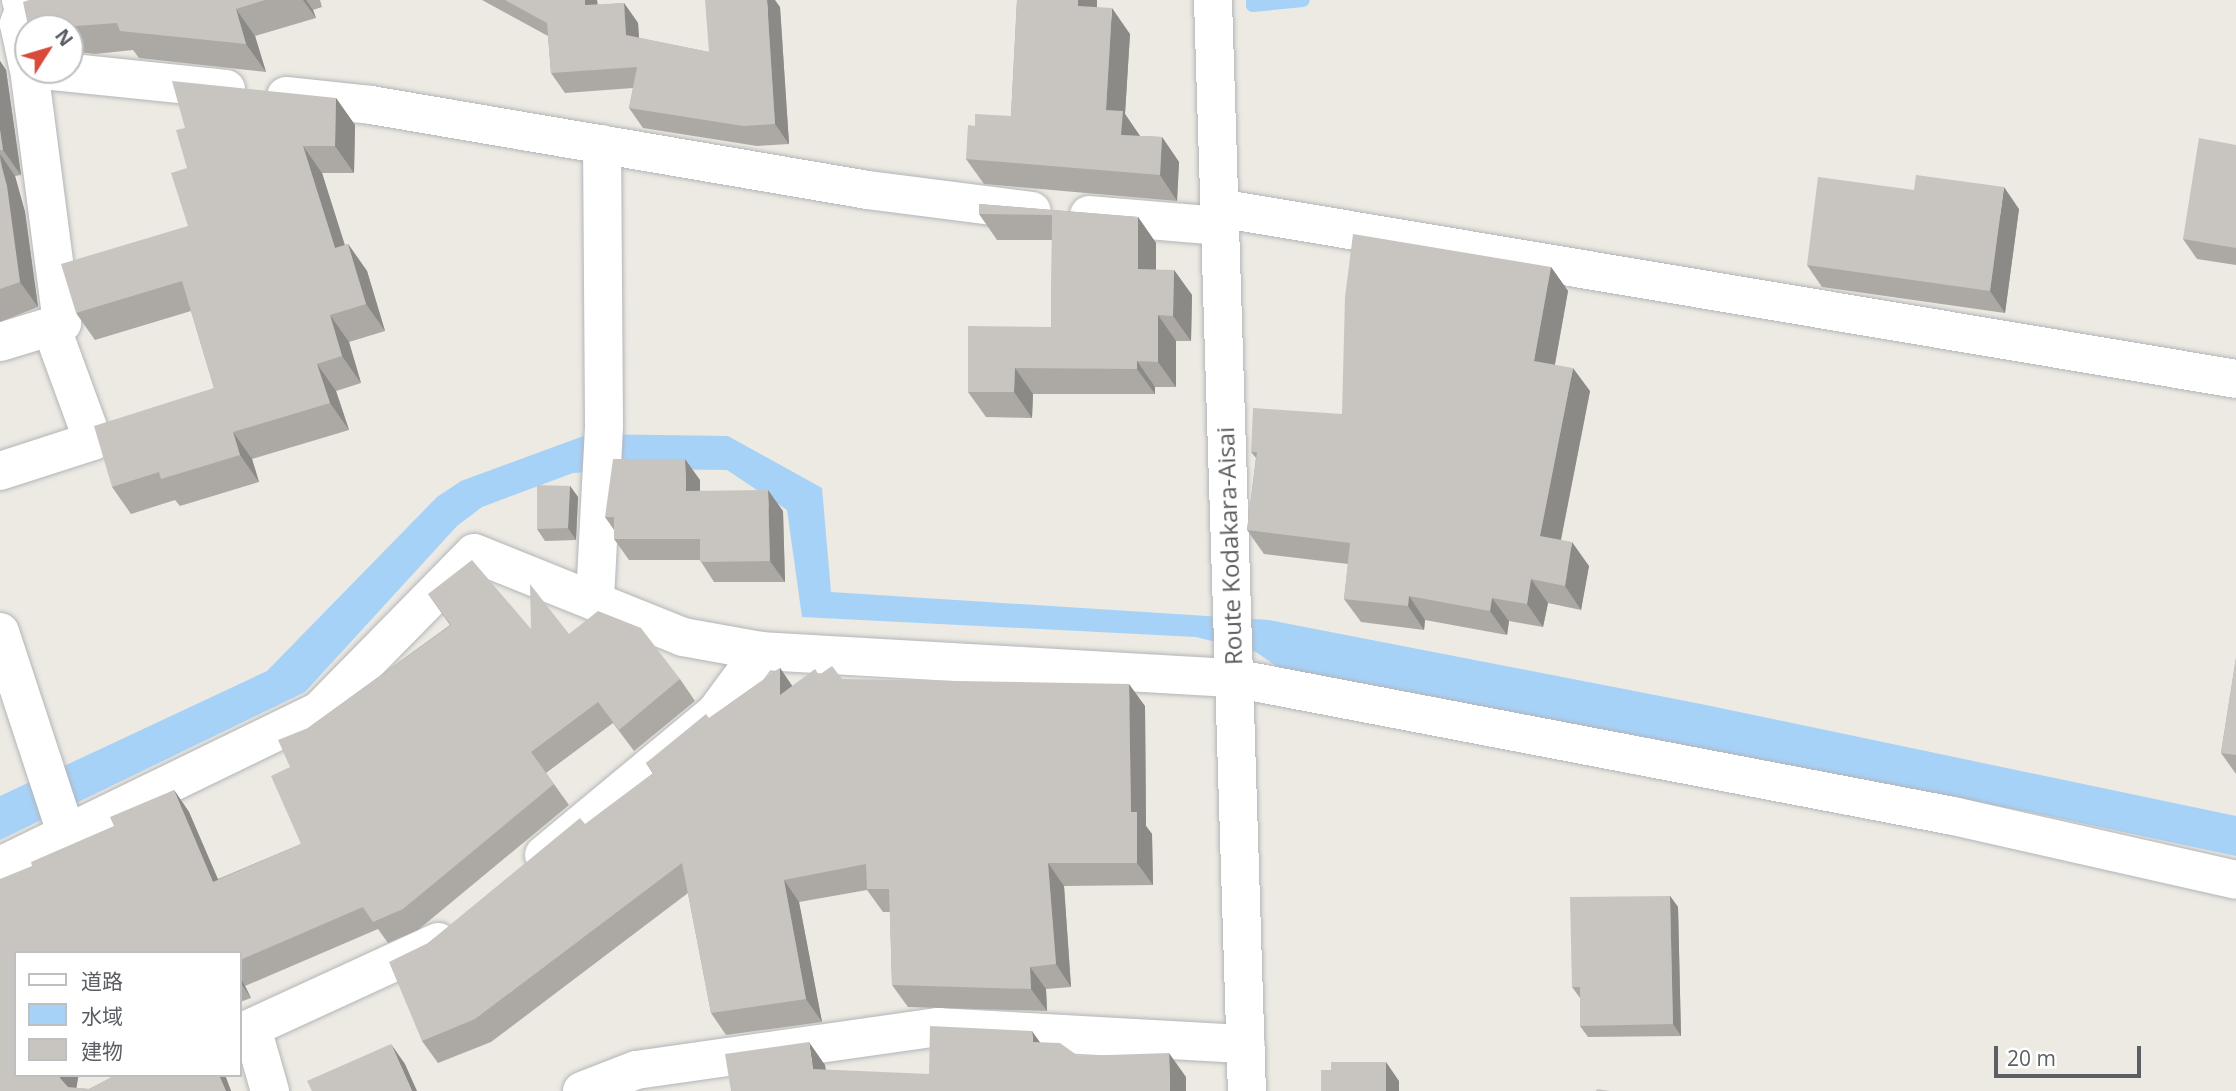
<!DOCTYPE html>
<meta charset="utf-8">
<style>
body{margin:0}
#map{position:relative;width:2236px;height:1091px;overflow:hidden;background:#eceae2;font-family:"Open Sans","Noto Sans JP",sans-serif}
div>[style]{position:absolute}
.water>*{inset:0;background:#a7d2f8}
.stream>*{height:14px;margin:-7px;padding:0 7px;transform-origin:7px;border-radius:7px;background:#a7d2f8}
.roads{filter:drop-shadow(0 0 2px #b3b5b9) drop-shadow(0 0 2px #b3b5b9)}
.street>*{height:38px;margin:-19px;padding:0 19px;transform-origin:19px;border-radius:19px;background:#fff}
.secondary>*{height:38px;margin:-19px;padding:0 19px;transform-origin:19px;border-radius:19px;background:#fff}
.wall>*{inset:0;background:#aca9a5}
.shaded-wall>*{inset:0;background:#8c8a86}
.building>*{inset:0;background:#c8c5c0}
span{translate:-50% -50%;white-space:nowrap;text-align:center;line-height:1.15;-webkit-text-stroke:5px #fff;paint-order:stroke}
.street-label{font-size:24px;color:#5b5e62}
.legend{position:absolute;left:14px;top:951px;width:228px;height:126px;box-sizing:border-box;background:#fff;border:2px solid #bdbfc0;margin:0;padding:9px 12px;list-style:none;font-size:21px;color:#5b5e62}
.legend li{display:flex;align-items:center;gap:14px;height:35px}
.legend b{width:35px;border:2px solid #bdbfc0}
.north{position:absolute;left:14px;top:14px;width:70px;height:70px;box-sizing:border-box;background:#fff;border:2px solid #bdbfc0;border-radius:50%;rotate:53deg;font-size:19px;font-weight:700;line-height:28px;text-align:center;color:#5b5e62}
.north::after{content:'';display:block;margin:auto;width:24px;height:32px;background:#da4a3a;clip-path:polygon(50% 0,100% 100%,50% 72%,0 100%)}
.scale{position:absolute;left:1994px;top:1046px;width:147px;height:32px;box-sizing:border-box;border:4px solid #5b5e62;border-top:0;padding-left:9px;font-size:21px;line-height:24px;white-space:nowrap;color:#5b5e62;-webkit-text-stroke:5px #fff;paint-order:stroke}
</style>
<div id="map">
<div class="water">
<i style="clip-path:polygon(589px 434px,728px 436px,822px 488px,831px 592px,1269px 620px,1701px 704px,2236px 816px,2236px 856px,2034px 813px,1280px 669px,1256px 652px,1196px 637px,802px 617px,787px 510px,727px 470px,637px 469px,573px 473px,482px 507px,457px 526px,305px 692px,0 840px,0 796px,267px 671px,437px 497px,461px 481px)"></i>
</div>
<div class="stream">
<i style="left:1253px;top:0;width:5px;rotate:90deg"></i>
<i style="left:1253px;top:5px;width:50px;rotate:-5.7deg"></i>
</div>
<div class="roads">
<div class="street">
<i style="left:21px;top:0;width:10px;rotate:73deg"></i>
<i style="left:24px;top:10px;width:15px;rotate:110deg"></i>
<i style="left:19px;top:24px;width:43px;rotate:77.9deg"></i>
<i style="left:43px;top:70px;width:184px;rotate:5.9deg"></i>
<i style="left:286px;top:96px;width:85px;rotate:6deg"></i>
<i style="left:371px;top:105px;width:504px;rotate:9.71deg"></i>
<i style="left:868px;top:190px;width:165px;rotate:7.3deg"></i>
<i style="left:1219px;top:208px;width:1031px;rotate:9.54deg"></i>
<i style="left:1089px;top:215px;width:130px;rotate:4.8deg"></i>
<i style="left:0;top:342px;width:65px;rotate:-17deg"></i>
<i style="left:62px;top:323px;width:255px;rotate:-97.4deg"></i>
<i style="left:0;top:471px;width:98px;rotate:-17.9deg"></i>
<i style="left:93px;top:441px;width:122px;rotate:-110.1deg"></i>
<i style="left:595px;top:599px;width:173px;rotate:-87deg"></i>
<i style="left:604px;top:426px;width:282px;rotate:-90.4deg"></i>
<i style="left:0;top:632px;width:212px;rotate:71.8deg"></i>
<i style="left:544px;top:855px;width:224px;rotate:-39.7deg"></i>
<i style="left:716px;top:712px;width:76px;rotate:-53.6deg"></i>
<i style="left:0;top:866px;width:355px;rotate:-25.9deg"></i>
<i style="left:319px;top:711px;width:221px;rotate:-45.5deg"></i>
<i style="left:474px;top:553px;width:225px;rotate:21.9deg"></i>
<i style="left:683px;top:637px;width:79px;rotate:10.2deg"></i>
<i style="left:761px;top:651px;width:473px;rotate:3.3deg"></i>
<i style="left:1233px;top:678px;width:733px;rotate:10.85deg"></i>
<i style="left:1953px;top:816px;width:290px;rotate:12.7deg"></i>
<i style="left:252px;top:1028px;width:66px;rotate:74.1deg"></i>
<i style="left:240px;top:1033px;width:218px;rotate:-24.7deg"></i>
<i style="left:582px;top:1091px;width:58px;rotate:-21.3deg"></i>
<i style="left:636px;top:1070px;width:306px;rotate:-8.1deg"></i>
<i style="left:939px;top:1027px;width:307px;rotate:3.2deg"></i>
</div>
<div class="secondary">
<i style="left:1213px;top:0;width:1092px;rotate:88.22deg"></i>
</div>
</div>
<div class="wall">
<i style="clip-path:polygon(29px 0,320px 0,322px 7px,313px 10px,316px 18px,255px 36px,266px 72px,139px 58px,133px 50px,95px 54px,70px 51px,70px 28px,32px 28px,27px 21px)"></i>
<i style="clip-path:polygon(482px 0,597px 0,598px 5px,624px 3px,638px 23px,639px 38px,709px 52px,780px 7px,789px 144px,757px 146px,643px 128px,629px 108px,633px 88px,565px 93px,551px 73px,548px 36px)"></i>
<i style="clip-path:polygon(1017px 0,1097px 0,1097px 7px,1130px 34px,1125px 114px,1140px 136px,1162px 137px,1179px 162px,1177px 201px,984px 184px,966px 159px,975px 126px,1011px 116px)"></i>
<i style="clip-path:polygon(0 61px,6px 70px,21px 175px,15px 176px,25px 212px,38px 307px,0 322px)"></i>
<i style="clip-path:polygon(336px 98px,355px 125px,354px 173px,322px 173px,345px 245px,348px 244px,367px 271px,385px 331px,349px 342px,361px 383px,336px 391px,349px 430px,252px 459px,259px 482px,180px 506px,175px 500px,131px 514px,112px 487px,214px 388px,191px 311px,95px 340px,76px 313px,188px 226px,187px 168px)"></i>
<i style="clip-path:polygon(2236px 145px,2236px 265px,2197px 259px,2183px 239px)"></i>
<i style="clip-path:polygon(979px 204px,1138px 217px,1156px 243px,1156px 270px,1174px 270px,1192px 295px,1191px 341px,1176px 341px,1176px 387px,1155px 387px,1155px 394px,1033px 394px,1032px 418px,986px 417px,968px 392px,1051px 327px,1052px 240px,997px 240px,979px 214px)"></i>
<i style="clip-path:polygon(2019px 209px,2005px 313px,1822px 287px,1807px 265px)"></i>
<i style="clip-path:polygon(1551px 267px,1568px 291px,1555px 365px,1590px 391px,1561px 540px,1589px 566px,1581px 610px,1548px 603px,1543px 627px,1509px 621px,1507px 635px,1425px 620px,1424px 630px,1361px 622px,1344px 599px,1348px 564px,1264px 554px,1247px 530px,1256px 458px,1251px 452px,1342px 414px)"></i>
<i style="clip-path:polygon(700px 480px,700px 491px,783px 511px,785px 582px,714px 582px,700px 560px,629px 560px,614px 539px,614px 530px,605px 517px)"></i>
<i style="clip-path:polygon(570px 486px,578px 497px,576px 540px,545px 541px,537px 529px)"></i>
<i style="clip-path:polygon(428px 594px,531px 629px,569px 634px,680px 679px,695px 701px,634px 751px,613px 723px,546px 773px,569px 805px,418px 930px,388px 943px,378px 929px,245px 986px,251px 998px,240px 1002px,240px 953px,16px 1075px,82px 1075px,78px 1078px,76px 1088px,89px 1089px,116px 1075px,225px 1075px,231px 1091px,0 1091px,114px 826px,174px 790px,189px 812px,218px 879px,301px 844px,290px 767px,308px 728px,450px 625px)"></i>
<i style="clip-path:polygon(2236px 658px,2236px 774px,2221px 753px)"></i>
<i style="clip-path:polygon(780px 668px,792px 686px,819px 675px,842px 679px,1145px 706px,1146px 826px,1152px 834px,1153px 885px,1064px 886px,1071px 987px,1046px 989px,1047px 1011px,908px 1007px,892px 985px,890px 912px,883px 912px,867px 890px,799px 902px,822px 1022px,726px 1035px,711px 1013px,688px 893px,491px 1042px,438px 1063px,422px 1041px,428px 943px,653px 774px,646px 763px)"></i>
<i style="clip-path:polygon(1670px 896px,1678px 907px,1681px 1036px,1588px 1037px,1580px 1026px,1580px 998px,1572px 987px)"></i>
</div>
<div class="shaded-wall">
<i style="clip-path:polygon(303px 0,306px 0,313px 10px,316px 18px)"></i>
<i style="clip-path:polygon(585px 0,597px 0,599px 25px,585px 5px)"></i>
<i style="clip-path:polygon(767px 0,775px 0,780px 7px,789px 144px,775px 124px)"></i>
<i style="clip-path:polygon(1078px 0,1097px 0,1096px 31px,1078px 6px)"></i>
<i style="clip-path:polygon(624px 3px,638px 23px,640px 55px,626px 35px)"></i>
<i style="clip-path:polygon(1112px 8px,1130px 34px,1125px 114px,1140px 136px,1121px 135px,1106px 110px)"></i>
<i style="clip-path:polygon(236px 9px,255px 36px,266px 72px,246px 44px)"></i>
<i style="clip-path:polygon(0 61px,6px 70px,21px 175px,3px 150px,0 130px)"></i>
<i style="clip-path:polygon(336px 98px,355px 125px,354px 173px,335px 146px)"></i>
<i style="clip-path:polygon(1162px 137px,1179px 162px,1177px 201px,1160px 175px)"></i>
<i style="clip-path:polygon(303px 146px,322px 173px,354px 275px,335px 248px)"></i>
<i style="clip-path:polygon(0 154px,15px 176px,25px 212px,38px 307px,20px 282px)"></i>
<i style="clip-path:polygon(2004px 187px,2019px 209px,2005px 313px,1990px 291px)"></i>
<i style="clip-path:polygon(1138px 217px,1156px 243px,1156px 295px,1138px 269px)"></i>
<i style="clip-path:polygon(348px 244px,367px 271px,385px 331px,366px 304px)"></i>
<i style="clip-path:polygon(1551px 267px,1568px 291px,1551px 385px,1534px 361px)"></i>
<i style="clip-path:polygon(1174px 270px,1192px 295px,1191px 341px,1173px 316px)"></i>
<i style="clip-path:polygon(330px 315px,349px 342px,361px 383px,342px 356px)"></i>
<i style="clip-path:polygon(1158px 315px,1176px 341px,1176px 387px,1158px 362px)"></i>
<i style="clip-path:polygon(1137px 361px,1155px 387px,1155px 394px,1137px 369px)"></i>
<i style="clip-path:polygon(317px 364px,336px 391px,349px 430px,330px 403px)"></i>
<i style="clip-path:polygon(1015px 368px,1033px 394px,1032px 418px,1014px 392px)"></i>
<i style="clip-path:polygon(1573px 368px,1590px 391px,1557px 559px,1540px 536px)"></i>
<i style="clip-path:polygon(233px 432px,252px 459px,259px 482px,240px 455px)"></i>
<i style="clip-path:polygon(685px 459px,700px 480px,700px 512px,686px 491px)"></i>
<i style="clip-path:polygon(570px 486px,578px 497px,576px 540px,568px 528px)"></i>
<i style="clip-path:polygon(768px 490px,783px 511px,785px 582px,770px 561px)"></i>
<i style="clip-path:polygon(1572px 542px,1589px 566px,1581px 610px,1565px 586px)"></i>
<i style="clip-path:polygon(1531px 579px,1548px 603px,1543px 627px,1527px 604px)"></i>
<i style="clip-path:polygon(1409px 596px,1425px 620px,1424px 630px,1408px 606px)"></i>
<i style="clip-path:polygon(1492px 598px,1509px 621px,1507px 635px,1490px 611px)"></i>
<i style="clip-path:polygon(780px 668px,795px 690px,780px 695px)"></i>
<i style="clip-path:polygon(1129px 684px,1145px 706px,1146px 826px,1152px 834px,1153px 885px,1137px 863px,1131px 812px)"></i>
<i style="clip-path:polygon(174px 790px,189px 812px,228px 903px,213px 882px)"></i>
<i style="clip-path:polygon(1048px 863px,1064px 886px,1071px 987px,1056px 964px)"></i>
<i style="clip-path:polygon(784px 880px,799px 902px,822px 1022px,806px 999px)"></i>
<i style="clip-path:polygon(1670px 896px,1678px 907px,1681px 1036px,1673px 1024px)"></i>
<i style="clip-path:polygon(1030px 967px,1046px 989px,1047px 1011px,1031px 989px)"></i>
<i style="clip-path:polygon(240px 977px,245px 986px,251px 998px,240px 982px)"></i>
<i style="clip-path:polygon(1032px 1031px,1049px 1055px,1033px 1042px)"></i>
<i style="clip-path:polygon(809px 1042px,825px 1065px,830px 1091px,813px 1069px)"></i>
<i style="clip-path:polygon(391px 1044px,405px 1064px,417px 1091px,412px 1091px)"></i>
<i style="clip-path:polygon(1169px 1053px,1186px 1077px,1186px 1091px,1170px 1091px)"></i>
<i style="clip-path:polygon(1386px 1062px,1399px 1081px,1399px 1091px,1386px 1091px)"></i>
<i style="clip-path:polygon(60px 1075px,76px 1075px,78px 1078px,76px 1091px,69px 1091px,60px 1078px)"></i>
<i style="clip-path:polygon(219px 1075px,225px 1075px,231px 1091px,226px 1091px)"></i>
</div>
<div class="building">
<i style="clip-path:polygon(29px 0,265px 0,236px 9px,246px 44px,120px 31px,117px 23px,76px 26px,27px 21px,23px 2px)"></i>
<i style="clip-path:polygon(505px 0,585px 0,585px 5px,624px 3px,626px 35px,709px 52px,705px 0,767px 0,775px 124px,743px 126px,629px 108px,637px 67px,551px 73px,547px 23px)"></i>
<i style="clip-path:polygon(1017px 0,1078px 0,1078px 6px,1112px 8px,1106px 110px,1123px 111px,1121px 135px,1162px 137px,1160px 175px,966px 159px,968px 125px,975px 126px,975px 114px,1011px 116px)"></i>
<i style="clip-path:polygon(172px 81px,336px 98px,335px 146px,303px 146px,335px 248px,348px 244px,366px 304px,330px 315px,342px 356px,317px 364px,330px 403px,233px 432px,240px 455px,161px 479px,159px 472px,112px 487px,94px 426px,214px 388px,182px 281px,76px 313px,61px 264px,188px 226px,171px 173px,187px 168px,176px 130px,185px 128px)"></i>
<i style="clip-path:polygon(0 130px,3px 150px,0 150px)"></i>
<i style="clip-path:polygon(2199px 138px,2236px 145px,2236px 248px,2183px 239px)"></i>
<i style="clip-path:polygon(0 160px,7px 186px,20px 282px,0 289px)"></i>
<i style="clip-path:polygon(1916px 175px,2004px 187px,1990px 291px,1807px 265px,1818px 177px,1914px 190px)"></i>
<i style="clip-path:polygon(979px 204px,1138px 217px,1138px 269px,1174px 270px,1173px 316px,1158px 315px,1158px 362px,1137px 361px,1137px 369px,1015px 368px,1014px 392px,968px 392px,968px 326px,1051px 327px,1052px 215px,979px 214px)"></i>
<i style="clip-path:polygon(1353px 234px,1551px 267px,1534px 361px,1573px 368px,1540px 536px,1572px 542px,1565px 586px,1531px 579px,1527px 604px,1492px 598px,1490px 611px,1409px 596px,1408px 606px,1344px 599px,1350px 543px,1247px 530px,1257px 452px,1251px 452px,1253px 408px,1342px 414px,1345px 297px)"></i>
<i style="clip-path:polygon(613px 459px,685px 459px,686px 491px,768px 490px,770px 561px,700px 562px,700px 539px,614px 539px,614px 517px,605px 517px)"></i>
<i style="clip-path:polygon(537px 485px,570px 486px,568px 528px,537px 529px)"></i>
<i style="clip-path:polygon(472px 560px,531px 629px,530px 584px,569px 634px,598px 611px,641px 628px,680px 679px,619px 730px,598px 702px,531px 752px,554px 784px,403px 909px,373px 922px,363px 907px,240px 960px,240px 953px,16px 953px,16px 1075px,60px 1075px,60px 1078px,68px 1087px,89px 1089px,116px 1075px,219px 1075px,226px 1091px,0 1091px,0 879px,32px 866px,31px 862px,114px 826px,110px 817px,174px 790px,213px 882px,301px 844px,271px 776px,290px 767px,278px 740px,308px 728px,451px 625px,428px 594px)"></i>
<i style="clip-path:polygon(2236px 658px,2236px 755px,2221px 753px)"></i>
<i style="clip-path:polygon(832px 666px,842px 679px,1129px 684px,1131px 812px,1137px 812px,1137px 863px,1048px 863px,1056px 964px,1030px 967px,1031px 989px,892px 985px,889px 889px,867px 889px,866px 864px,784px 880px,806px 999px,711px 1013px,682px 863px,475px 1019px,422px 1041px,389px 962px,428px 943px,580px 818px,585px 824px,653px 773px,646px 763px,706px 714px,709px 718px,780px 668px,780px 695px,815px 669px,819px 675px)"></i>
<i style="clip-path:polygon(1670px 896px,1673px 1024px,1580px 1026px,1580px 987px,1572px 987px,1570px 897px)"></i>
<i style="clip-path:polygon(930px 1026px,1032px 1031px,1033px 1042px,1060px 1043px,1078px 1056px,1169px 1053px,1170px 1091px,731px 1091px,725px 1054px,809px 1042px,813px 1069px,929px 1074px)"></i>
<i style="clip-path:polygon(391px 1044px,412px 1091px,312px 1091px,307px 1081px)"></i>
<i style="clip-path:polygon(1331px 1062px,1386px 1062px,1386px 1091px,1321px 1091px,1321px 1070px,1331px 1070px)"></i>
<i style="clip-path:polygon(1597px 1089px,1611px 1091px,1596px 1091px)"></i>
</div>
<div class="street-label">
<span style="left:1229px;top:546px;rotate:-92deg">Route Kodakara-Aisai</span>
</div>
<ul class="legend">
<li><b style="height:9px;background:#fff"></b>道路</li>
<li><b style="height:19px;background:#a7d2f8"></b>水域</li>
<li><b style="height:19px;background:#c8c5c0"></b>建物</li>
</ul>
<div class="north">N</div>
<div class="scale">20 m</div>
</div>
